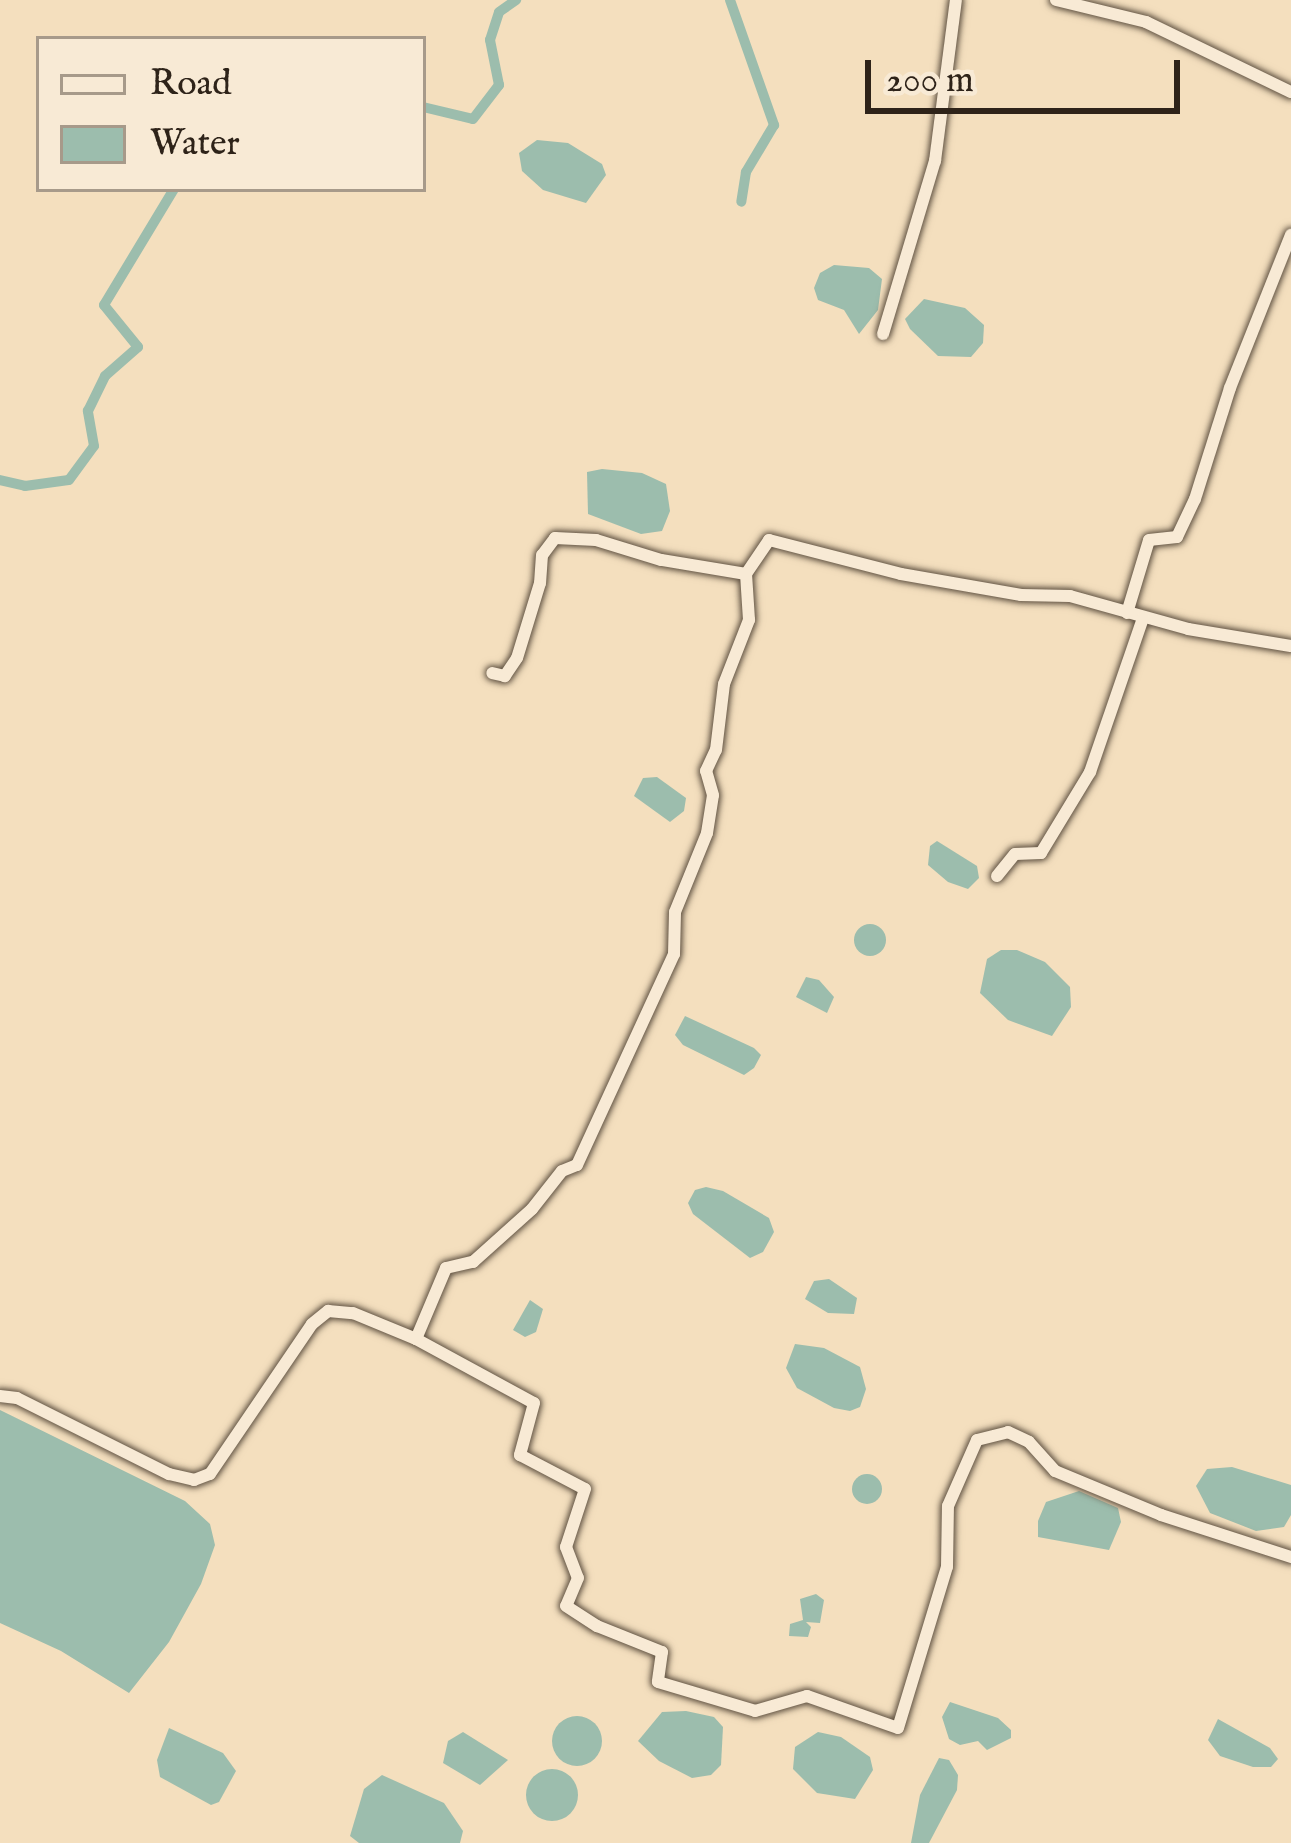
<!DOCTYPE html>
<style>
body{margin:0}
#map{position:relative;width:1291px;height:1843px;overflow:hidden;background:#f4dfbe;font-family:"IM FELL English",serif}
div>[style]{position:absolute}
.water>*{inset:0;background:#9cbdad}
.round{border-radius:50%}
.canal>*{height:10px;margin:-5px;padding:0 5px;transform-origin:5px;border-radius:5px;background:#9cbdad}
.roads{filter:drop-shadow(0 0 3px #605242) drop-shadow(0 0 3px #605242)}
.minor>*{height:12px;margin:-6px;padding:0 6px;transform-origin:6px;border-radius:6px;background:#f8ead5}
span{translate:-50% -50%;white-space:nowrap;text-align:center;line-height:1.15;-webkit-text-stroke:9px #f8ead5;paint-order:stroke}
.legend{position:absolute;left:36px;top:36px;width:390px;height:156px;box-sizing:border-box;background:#f8ead5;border:3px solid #a79a8a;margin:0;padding:15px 21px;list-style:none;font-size:36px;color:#2e2319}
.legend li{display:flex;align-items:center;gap:24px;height:60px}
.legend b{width:60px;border:3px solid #a79a8a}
.scale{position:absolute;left:865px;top:60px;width:315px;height:54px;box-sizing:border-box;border:6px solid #2e2319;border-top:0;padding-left:15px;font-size:36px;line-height:42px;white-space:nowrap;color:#2e2319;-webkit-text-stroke:9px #f8ead5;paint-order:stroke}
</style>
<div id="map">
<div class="water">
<i style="clip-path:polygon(537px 140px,568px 143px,602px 164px,606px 175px,586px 203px,543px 190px,522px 171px,519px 153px)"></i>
<i style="clip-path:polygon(834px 265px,869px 268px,882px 279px,878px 310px,859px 334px,844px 310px,818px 300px,814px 288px,820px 273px)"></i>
<i style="clip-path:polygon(924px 299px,965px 308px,984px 325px,983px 343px,971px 357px,938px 356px,910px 329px,905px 319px)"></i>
<i style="clip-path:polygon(602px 469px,642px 473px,666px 484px,670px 511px,662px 531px,641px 534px,588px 514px,587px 472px)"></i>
<i style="clip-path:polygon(657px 777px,686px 798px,684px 811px,670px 822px,634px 796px,643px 778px)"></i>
<i style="clip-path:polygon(937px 841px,977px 866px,979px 878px,968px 889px,948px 882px,928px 865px,930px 846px)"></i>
<i class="round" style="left:854px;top:924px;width:32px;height:32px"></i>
<i style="clip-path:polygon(1001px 950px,1017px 950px,1045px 962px,1070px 987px,1071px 1007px,1052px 1036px,1008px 1020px,980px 993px,987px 959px)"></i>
<i style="clip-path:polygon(806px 977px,819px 980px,834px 997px,827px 1013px,796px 997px)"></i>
<i style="clip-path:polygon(685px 1016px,754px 1048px,761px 1055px,754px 1068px,744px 1075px,683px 1045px,675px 1035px)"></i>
<i style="clip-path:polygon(706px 1187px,723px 1191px,769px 1218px,774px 1232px,763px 1252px,750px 1258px,693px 1214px,688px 1203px,695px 1190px)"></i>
<i style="clip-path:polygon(829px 1279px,857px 1298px,854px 1314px,828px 1313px,805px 1299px,814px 1281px)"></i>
<i style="clip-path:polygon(530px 1300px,543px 1309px,536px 1332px,525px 1337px,513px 1330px)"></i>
<i style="clip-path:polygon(795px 1344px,824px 1348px,860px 1367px,866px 1389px,860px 1407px,850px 1411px,834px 1408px,797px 1388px,786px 1368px)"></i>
<i style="clip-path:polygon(0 1410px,185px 1501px,210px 1524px,215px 1545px,201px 1584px,169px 1642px,129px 1693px,61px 1651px,0 1623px)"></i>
<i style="clip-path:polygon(1232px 1467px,1291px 1485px,1291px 1515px,1284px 1527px,1256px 1531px,1210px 1513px,1196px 1486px,1207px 1469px)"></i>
<i class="round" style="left:852px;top:1474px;width:30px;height:30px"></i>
<i style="clip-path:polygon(1079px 1491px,1118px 1508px,1121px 1522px,1109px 1550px,1038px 1537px,1038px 1521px,1046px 1502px)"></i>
<i style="clip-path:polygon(816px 1594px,824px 1600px,820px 1623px,806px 1622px,811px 1627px,808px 1637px,789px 1636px,790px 1624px,803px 1620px,800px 1599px)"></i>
<i style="clip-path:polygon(950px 1702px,998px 1718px,1011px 1730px,1011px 1738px,987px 1750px,978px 1741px,960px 1745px,949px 1739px,942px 1717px)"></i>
<i style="clip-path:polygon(686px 1711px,714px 1717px,723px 1727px,721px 1765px,711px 1775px,692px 1778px,659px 1761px,638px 1741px,662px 1712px)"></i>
<i class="round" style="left:552px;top:1716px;width:50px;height:50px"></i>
<i style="clip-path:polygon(1218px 1719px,1270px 1748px,1278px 1759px,1271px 1767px,1253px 1767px,1220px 1756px,1208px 1740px)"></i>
<i style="clip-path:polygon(169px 1728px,223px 1753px,236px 1771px,219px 1802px,211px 1805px,160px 1777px,157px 1760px)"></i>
<i style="clip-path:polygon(463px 1732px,508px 1760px,480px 1785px,443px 1763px,448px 1741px)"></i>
<i style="clip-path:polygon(818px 1732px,841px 1737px,870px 1757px,873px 1770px,855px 1799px,817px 1793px,793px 1769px,795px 1747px)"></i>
<i style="clip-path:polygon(939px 1758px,949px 1760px,958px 1775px,957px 1790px,929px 1843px,911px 1843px,920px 1795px)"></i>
<i class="round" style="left:526px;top:1769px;width:52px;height:52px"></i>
<i style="clip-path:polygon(382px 1775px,444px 1803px,463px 1831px,460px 1843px,359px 1843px,350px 1836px,364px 1789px)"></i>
</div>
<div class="canal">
<i style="left:730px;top:0;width:133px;rotate:70.6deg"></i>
<i style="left:774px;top:125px;width:55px;rotate:120.8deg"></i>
<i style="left:746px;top:172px;width:30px;rotate:99deg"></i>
<i style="left:423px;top:107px;width:51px;rotate:13.5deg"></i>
<i style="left:473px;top:119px;width:43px;rotate:-52.6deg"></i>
<i style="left:499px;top:85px;width:46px;rotate:-101.3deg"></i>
<i style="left:490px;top:40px;width:29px;rotate:-72deg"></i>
<i style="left:499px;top:12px;width:21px;rotate:-35deg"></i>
<i style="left:0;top:480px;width:26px;rotate:13deg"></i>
<i style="left:25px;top:486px;width:44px;rotate:-7.8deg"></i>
<i style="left:69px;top:480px;width:42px;rotate:-53.7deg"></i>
<i style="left:94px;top:446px;width:36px;rotate:-100deg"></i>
<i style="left:88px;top:411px;width:39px;rotate:-64deg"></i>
<i style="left:105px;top:376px;width:44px;rotate:-41.3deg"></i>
<i style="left:138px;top:347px;width:54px;rotate:-129deg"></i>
<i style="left:104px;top:305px;width:135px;rotate:-58.9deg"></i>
</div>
<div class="roads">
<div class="minor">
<i style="left:1056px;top:0;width:93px;rotate:13.7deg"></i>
<i style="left:1146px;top:22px;width:161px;rotate:25.8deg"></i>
<i style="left:883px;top:334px;width:181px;rotate:-73.3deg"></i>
<i style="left:935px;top:161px;width:162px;rotate:-82.6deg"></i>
<i style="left:746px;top:574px;width:41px;rotate:-55.9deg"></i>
<i style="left:769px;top:540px;width:136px;rotate:14.4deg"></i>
<i style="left:901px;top:574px;width:122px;rotate:9.9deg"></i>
<i style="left:1021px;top:595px;width:49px;rotate:1.2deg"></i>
<i style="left:1070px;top:596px;width:123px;rotate:15.6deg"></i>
<i style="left:1188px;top:629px;width:104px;rotate:9.4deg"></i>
<i style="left:1127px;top:613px;width:76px;rotate:-73.2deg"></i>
<i style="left:1149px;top:540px;width:28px;rotate:-6deg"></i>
<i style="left:1177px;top:537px;width:42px;rotate:-64.7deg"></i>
<i style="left:1195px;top:499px;width:116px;rotate:-72.5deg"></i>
<i style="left:1230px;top:388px;width:165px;rotate:-68.3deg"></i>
<i style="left:997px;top:876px;width:28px;rotate:-51deg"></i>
<i style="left:1015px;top:854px;width:26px;rotate:-2deg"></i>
<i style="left:1041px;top:853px;width:95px;rotate:-58.8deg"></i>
<i style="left:1090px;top:772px;width:163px;rotate:-71deg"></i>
<i style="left:416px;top:1339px;width:134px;rotate:28.5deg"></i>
<i style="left:534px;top:1403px;width:54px;rotate:105.1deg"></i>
<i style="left:520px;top:1455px;width:73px;rotate:27.6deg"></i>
<i style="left:585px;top:1489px;width:61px;rotate:108.1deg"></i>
<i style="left:566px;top:1547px;width:33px;rotate:69deg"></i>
<i style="left:578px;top:1578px;width:30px;rotate:113deg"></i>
<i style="left:566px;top:1606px;width:37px;rotate:33deg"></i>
<i style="left:597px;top:1626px;width:70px;rotate:21.8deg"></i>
<i style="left:662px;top:1652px;width:30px;rotate:98deg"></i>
<i style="left:658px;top:1682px;width:101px;rotate:16.6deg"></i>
<i style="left:755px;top:1711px;width:54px;rotate:-16.1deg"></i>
<i style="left:807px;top:1696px;width:96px;rotate:19.4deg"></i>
<i style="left:898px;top:1728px;width:168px;rotate:-73.1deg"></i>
<i style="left:947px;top:1567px;width:61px;rotate:-89.1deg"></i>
<i style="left:948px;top:1506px;width:72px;rotate:-66.3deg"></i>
<i style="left:977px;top:1440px;width:32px;rotate:-14deg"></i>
<i style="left:1008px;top:1432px;width:23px;rotate:25deg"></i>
<i style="left:1029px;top:1442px;width:39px;rotate:48deg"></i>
<i style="left:1055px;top:1471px;width:115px;rotate:22.5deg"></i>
<i style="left:1161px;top:1515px;width:137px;rotate:17.9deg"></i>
<i style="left:0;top:1396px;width:17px;rotate:7deg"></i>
<i style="left:17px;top:1398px;width:170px;rotate:26.6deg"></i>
<i style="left:169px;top:1474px;width:26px;rotate:13deg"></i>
<i style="left:194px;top:1480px;width:17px;rotate:-21deg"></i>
<i style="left:210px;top:1474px;width:181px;rotate:-55.8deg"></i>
<i style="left:312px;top:1324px;width:21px;rotate:-39deg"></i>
<i style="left:328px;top:1311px;width:25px;rotate:5deg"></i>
<i style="left:353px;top:1313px;width:68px;rotate:22.4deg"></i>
<i style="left:416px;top:1339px;width:77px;rotate:-67.1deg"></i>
<i style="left:446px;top:1268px;width:28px;rotate:-13deg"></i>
<i style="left:473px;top:1262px;width:79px;rotate:-41.9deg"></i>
<i style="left:532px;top:1209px;width:48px;rotate:-51.7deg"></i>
<i style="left:562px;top:1171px;width:16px;rotate:-22deg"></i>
<i style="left:577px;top:1165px;width:232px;rotate:-65.3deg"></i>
<i style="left:674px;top:954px;width:42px;rotate:-88.6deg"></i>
<i style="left:675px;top:912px;width:85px;rotate:-67.9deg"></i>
<i style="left:707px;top:833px;width:38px;rotate:-81deg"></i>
<i style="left:713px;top:795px;width:25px;rotate:-106deg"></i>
<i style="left:706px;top:771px;width:23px;rotate:-65deg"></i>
<i style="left:716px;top:750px;width:66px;rotate:-83.1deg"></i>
<i style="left:724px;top:684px;width:69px;rotate:-68.7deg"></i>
<i style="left:749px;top:620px;width:46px;rotate:-93.7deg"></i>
<i style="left:746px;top:574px;width:86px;rotate:-170.6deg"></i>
<i style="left:661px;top:560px;width:68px;rotate:-162.9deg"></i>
<i style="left:596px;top:540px;width:41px;rotate:-177.2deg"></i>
<i style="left:555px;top:538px;width:21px;rotate:127deg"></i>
<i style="left:542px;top:555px;width:28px;rotate:94deg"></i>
<i style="left:540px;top:583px;width:78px;rotate:107deg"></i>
<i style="left:517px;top:658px;width:22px;rotate:124deg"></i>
<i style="left:505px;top:676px;width:13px;rotate:-167deg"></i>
</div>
</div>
<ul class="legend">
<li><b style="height:15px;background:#f8ead5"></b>Road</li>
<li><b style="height:33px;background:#9cbdad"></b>Water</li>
</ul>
<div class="scale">200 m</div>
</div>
